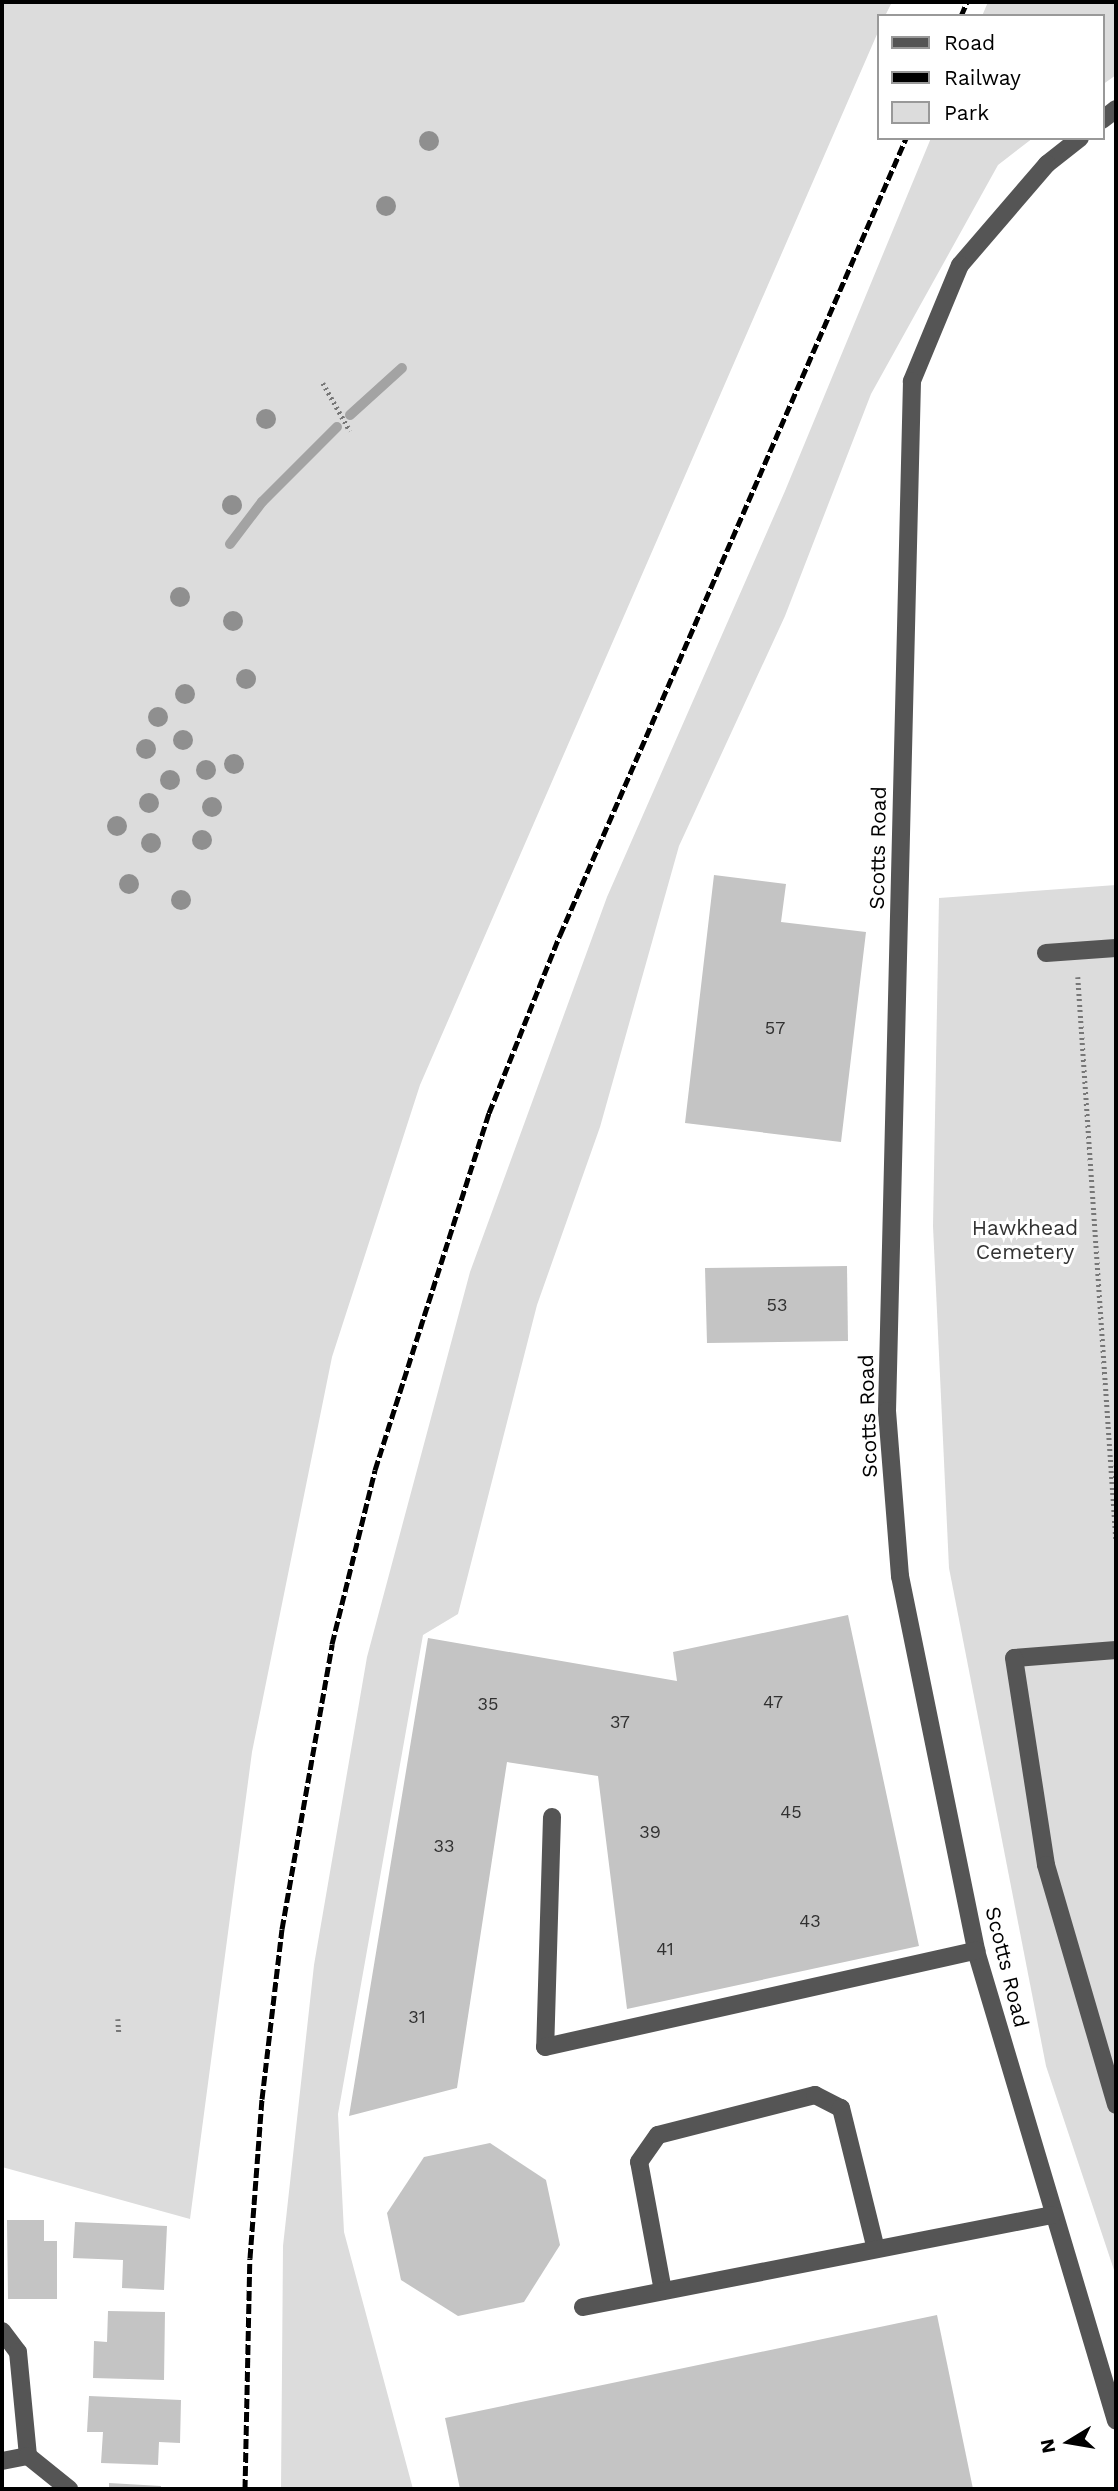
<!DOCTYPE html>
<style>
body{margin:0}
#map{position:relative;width:1118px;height:2491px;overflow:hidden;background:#fff;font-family:"Work Sans",sans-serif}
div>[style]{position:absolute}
.green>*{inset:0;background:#dcdcdc}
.stream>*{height:10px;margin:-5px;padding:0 5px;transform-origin:5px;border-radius:5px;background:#a3a3a3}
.building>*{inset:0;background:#c4c4c4}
.path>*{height:4.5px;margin-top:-2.25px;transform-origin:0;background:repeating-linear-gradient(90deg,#777 0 2px,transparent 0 5.5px)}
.minor>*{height:18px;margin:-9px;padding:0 9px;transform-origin:9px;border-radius:9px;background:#555}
.rail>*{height:5px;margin-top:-2.5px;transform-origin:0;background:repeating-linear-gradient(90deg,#000 0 10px,transparent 0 13.5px)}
.trees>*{width:20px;height:20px;margin:-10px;border-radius:50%;background:#8f8f8f}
span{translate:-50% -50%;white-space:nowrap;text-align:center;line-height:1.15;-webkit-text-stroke:6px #fff;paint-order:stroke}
.number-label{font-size:18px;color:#313131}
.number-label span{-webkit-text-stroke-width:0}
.street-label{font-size:21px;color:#000}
.park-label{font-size:21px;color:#333}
.frame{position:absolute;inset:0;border:4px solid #000;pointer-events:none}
.legend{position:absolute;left:877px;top:14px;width:228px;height:126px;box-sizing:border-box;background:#fff;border:2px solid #999;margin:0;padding:9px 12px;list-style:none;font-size:21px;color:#000}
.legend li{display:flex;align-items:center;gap:14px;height:35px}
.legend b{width:35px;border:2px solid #999}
.north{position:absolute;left:1034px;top:2407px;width:70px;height:70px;-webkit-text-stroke:5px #fff;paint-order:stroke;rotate:259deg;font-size:19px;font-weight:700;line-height:28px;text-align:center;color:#000}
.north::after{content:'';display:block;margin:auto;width:24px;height:32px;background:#000;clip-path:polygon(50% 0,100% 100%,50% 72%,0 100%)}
</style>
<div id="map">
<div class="green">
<i style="clip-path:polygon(2px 2px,892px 2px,885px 16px,878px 16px,878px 32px,420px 1085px,332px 1357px,252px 1752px,190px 2219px,2px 2167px)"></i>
<i style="clip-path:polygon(988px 2px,1116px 2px,1116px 75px,1102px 85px,1102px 16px,982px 16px)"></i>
<i style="clip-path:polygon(931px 138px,1033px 138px,998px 165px,871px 394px,785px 616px,679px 846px,600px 1127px,537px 1305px,458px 1614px,423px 1635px,338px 2114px,344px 2232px,413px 2489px,281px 2489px,283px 2246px,314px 1965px,367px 1657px,470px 1272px,607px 897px,785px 491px)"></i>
<i style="clip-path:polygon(1116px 885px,1116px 2276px,1046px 2066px,949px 1568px,933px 1226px,939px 898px)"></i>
</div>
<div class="stream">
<i style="left:350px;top:415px;width:70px;rotate:-42.1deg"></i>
<i style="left:230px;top:544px;width:53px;rotate:-52.7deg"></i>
<i style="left:262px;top:502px;width:106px;rotate:-45deg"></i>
</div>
<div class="building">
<i style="clip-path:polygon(714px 875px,786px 884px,781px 922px,866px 932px,841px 1142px,685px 1123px)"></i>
<i style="clip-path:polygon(847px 1266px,848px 1341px,707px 1343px,705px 1268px)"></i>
<i style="clip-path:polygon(848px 1615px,919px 1946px,627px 2009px,598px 1776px,507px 1762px,457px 2088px,349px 2116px,428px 1638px,677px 1681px,673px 1652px)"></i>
<i style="clip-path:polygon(490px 2143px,546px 2180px,560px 2245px,524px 2302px,458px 2316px,401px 2280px,387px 2213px,424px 2157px)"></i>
<i style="clip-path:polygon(7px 2220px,44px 2220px,44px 2241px,57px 2241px,57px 2299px,8px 2299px)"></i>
<i style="clip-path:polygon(75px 2222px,167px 2226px,164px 2290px,122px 2288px,123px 2260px,73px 2258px)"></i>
<i style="clip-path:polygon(108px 2311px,165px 2312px,164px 2380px,93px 2378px,94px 2341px,107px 2342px)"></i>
<i style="clip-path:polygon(937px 2315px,973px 2489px,460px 2489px,445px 2418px)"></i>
<i style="clip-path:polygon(89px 2396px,181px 2400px,180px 2443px,159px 2442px,158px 2465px,101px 2463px,103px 2432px,87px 2432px)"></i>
<i style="clip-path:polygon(109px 2483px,161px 2486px,161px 2489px,109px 2489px)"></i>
</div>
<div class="path">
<i style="left:323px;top:383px;width:55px;rotate:60.6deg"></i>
<i style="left:1078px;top:977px;width:563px;rotate:86.13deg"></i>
<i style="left:118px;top:2019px;width:15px;rotate:86deg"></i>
</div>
<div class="minor">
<i style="left:1102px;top:120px;width:18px;rotate:-38deg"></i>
<i style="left:1080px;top:138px;width:42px;rotate:141.8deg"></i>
<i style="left:1047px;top:164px;width:133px;rotate:130.7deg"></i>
<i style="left:960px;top:265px;width:126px;rotate:112.5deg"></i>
<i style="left:912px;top:381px;width:1030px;rotate:91.39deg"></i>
<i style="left:887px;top:1411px;width:166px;rotate:85.5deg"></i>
<i style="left:900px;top:1576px;width:383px;rotate:78.5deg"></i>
<i style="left:976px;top:1951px;width:490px;rotate:73.4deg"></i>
<i style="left:1046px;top:953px;width:70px;rotate:-4.1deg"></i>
<i style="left:1116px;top:1650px;width:102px;rotate:175.5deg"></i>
<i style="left:1014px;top:1658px;width:209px;rotate:81.2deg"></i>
<i style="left:1046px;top:1865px;width:250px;rotate:73.7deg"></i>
<i style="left:552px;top:1817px;width:230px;rotate:91.7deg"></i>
<i style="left:545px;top:2047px;width:442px;rotate:-12.6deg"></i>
<i style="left:663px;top:2291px;width:131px;rotate:-100.5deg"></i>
<i style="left:639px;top:2162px;width:33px;rotate:-55deg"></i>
<i style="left:658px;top:2135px;width:162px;rotate:-14.3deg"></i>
<i style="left:815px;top:2095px;width:29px;rotate:27deg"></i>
<i style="left:841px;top:2108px;width:145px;rotate:76.1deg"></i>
<i style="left:583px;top:2307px;width:478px;rotate:-11.1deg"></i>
<i style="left:2px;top:2331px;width:26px;rotate:53deg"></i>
<i style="left:18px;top:2352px;width:104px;rotate:84.5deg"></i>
<i style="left:2px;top:2461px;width:26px;rotate:-11deg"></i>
<i style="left:28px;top:2456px;width:53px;rotate:38.8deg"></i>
</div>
<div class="rail">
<i style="left:961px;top:16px;width:15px;rotate:-67deg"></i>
<i style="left:245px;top:2489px;width:231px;rotate:-88.8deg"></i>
<i style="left:250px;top:2258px;width:159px;rotate:-85.7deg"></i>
<i style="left:262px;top:2099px;width:171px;rotate:-83.3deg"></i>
<i style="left:282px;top:1929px;width:289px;rotate:-80deg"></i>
<i style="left:332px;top:1644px;width:179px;rotate:-76.1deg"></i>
<i style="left:375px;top:1470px;width:375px;rotate:-72.3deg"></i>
<i style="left:489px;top:1113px;width:192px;rotate:-68.3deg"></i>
<i style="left:560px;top:935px;width:869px;rotate:-66.53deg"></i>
</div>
<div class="trees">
<i style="left:429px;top:141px"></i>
<i style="left:386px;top:206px"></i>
<i style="left:266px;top:419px"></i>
<i style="left:232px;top:505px"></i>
<i style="left:180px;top:597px"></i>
<i style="left:233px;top:621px"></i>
<i style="left:246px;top:679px"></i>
<i style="left:185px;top:694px"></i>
<i style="left:158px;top:717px"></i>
<i style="left:183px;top:740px"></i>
<i style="left:146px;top:749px"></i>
<i style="left:234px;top:764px"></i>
<i style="left:206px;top:770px"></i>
<i style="left:170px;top:780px"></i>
<i style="left:149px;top:803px"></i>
<i style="left:212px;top:807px"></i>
<i style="left:117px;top:826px"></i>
<i style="left:202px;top:840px"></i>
<i style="left:151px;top:843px"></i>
<i style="left:129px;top:884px"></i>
<i style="left:181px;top:900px"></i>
</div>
<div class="number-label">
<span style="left:775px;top:1028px">57</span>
<span style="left:777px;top:1305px">53</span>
<span style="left:773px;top:1702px">47</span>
<span style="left:488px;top:1704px">35</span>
<span style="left:620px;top:1722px">37</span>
<span style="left:791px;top:1812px">45</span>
<span style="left:650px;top:1832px">39</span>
<span style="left:444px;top:1846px">33</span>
<span style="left:810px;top:1921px">43</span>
<span style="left:665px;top:1949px">41</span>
<span style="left:417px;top:2017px">31</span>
</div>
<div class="street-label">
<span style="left:878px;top:848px;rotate:-89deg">Scotts Road</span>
<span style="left:868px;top:1416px;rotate:-92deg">Scotts Road</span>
<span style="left:1007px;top:1967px;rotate:76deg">Scotts Road</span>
</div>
<div class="park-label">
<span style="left:1025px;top:1240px">Hawkhead<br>Cemetery</span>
</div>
<div class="frame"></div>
<ul class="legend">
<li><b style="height:9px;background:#555"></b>Road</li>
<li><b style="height:9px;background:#000"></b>Railway</li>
<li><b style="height:19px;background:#dcdcdc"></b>Park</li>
</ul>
<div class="north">N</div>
</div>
